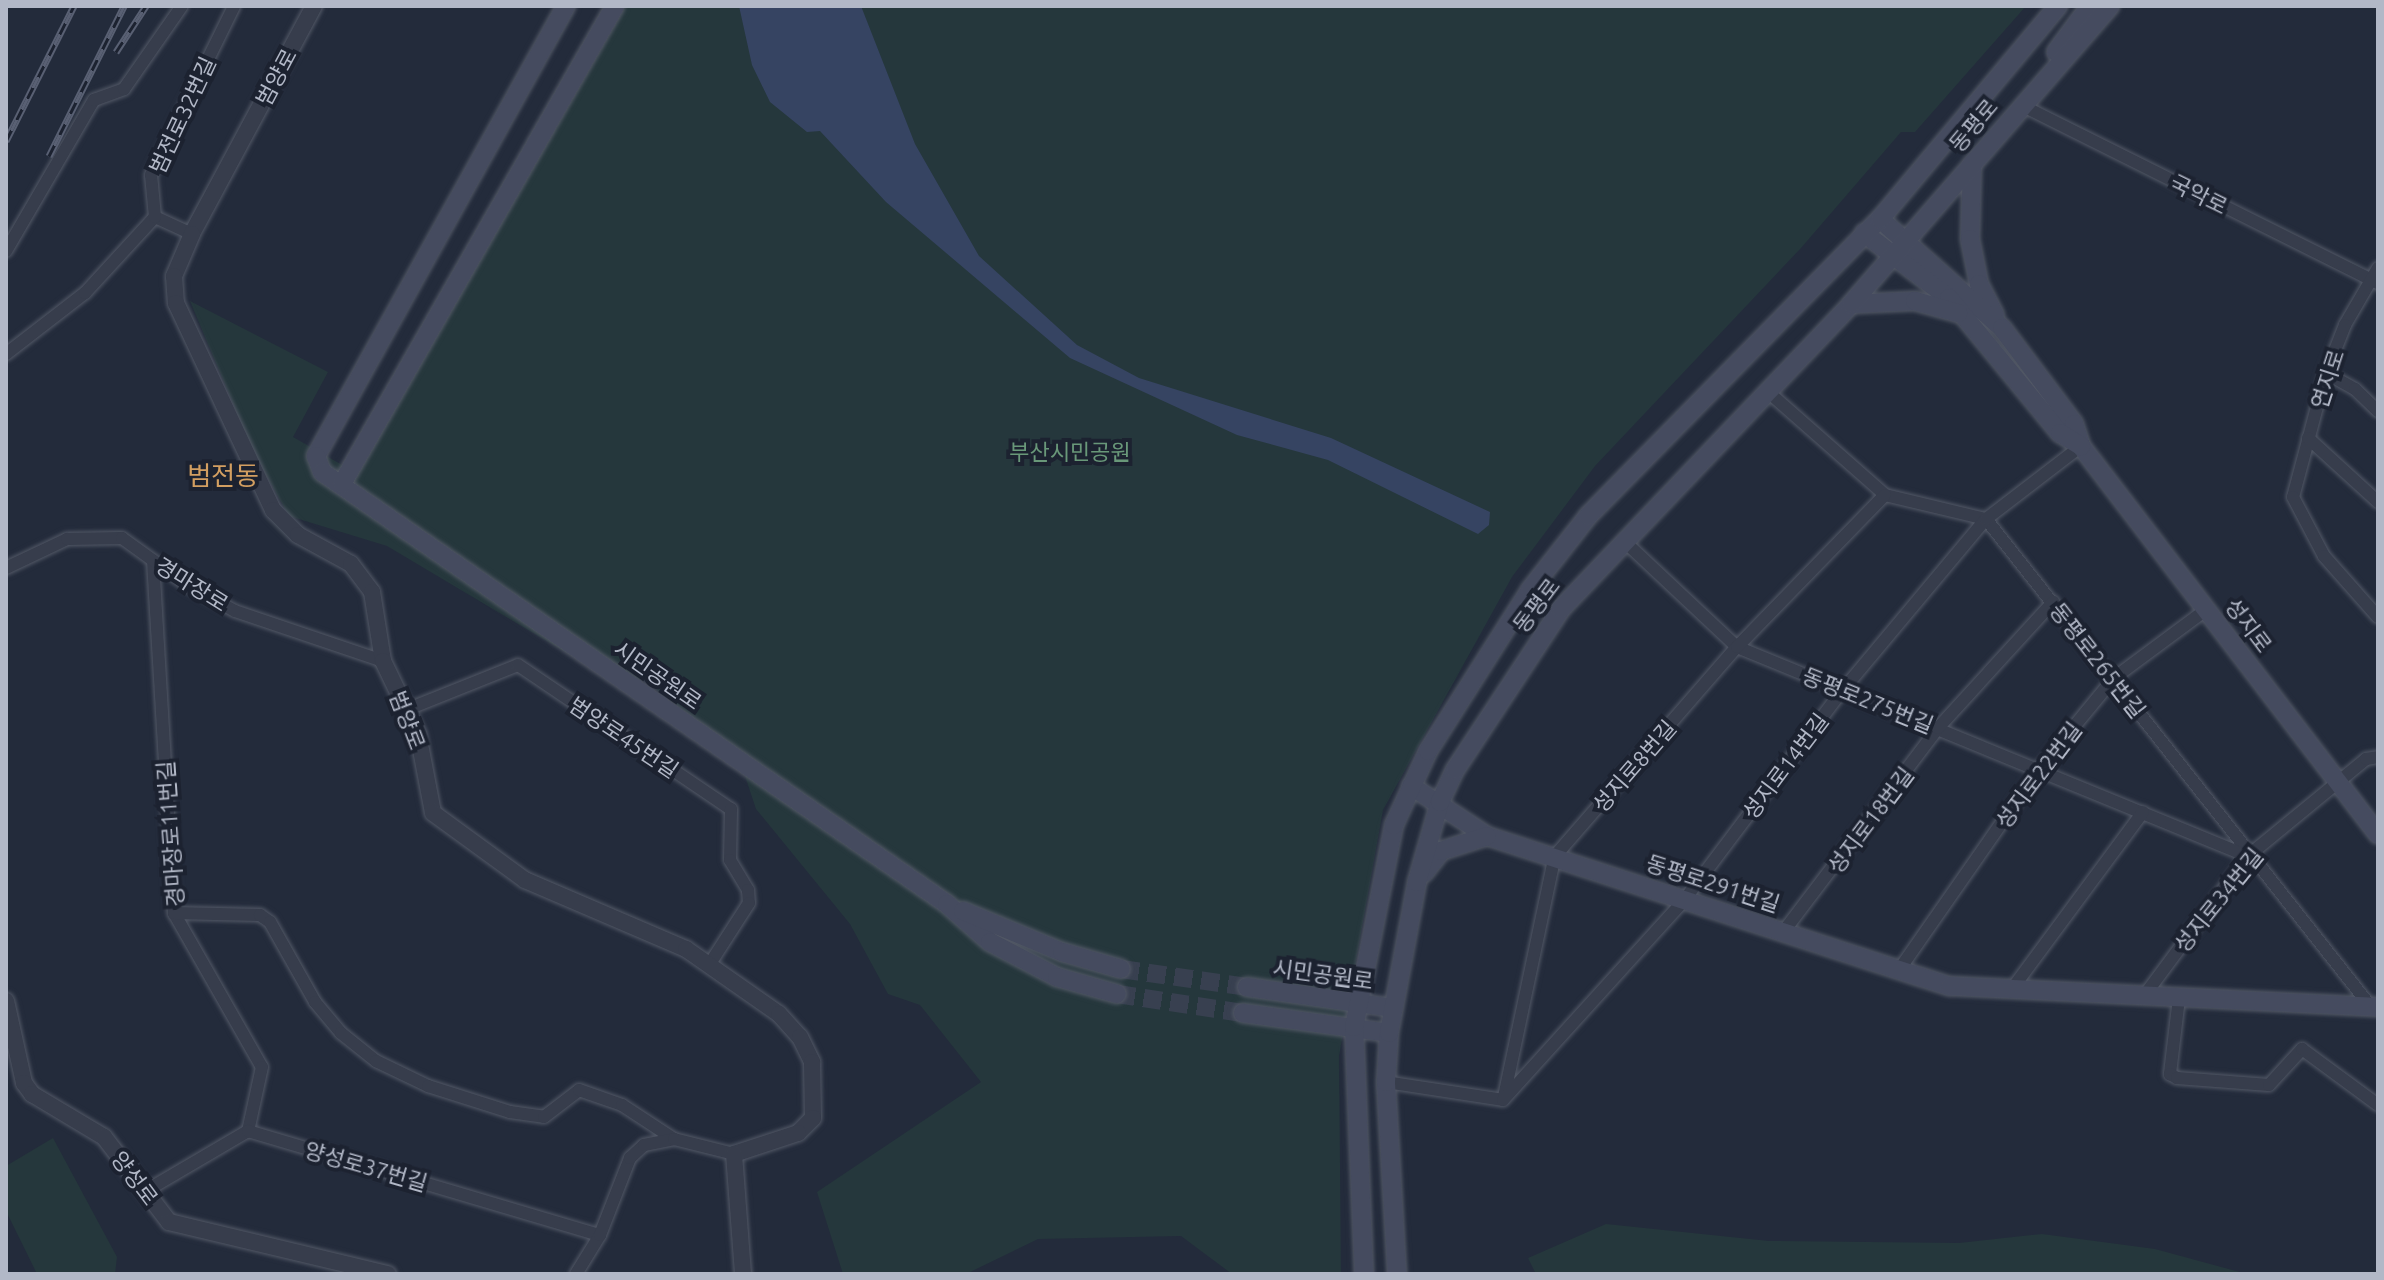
<!DOCTYPE html>
<meta charset="utf-8">
<style>
body{margin:0}
#map{position:relative;width:2384px;height:1280px;overflow:hidden;background:#232b3b;font-family:Ubuntu,"Noto Sans KR",sans-serif}
div>[style]{position:absolute}
.green>*{inset:0;background:#25373c}
.water>*{inset:0;background:#364462}
.secondary-tunnel>*{height:18px;margin-top:-9px;transform-origin:0;background:repeating-linear-gradient(90deg,#384050 0 18px,transparent 0 27px)}
.roads{filter:drop-shadow(0 0 2px #525866) drop-shadow(0 0 2px #525866)}
.minor>*{height:12px;margin:-6px;padding:0 6px;transform-origin:6px;border-radius:6px;background:#373d4c}
.tertiary>*{height:16px;margin:-8px;padding:0 8px;transform-origin:8px;border-radius:8px;background:#373d4c}
.secondary>*{height:18px;margin:-9px;padding:0 9px;transform-origin:9px;border-radius:9px;background:#454b5f}
.rail>*{height:7px;margin-top:-3.5px;transform-origin:0;background:repeating-linear-gradient(90deg,#1c2230 0 12px,#596073 0 24px);box-sizing:border-box;border-block:2px solid #596073}
span{translate:-50% -50%;white-space:nowrap;text-align:center;line-height:1.15;-webkit-text-stroke:8px #1c2230;paint-order:stroke}
.street-label{font-size:22px;color:#b2b8c7}
.park-label{font-size:22px;color:#699879}
.quarter-label{font-size:26px;color:#d39f61}
.frame{position:absolute;inset:0;border:8px solid #b2b8c7;pointer-events:none}
</style>
<div id="map">
<div class="green">
<i style="clip-path:polygon(626px 6px,2026px 6px,1915px 132px,1901px 132px,1801px 248px,1595px 466px,1512px 577px,1383px 810px,1339px 1056px,1341px 1274px,1232px 1274px,1181px 1236px,1038px 1239px,966px 1274px,843px 1274px,817px 1192px,981px 1082px,920px 1005px,888px 994px,850px 924px,756px 809px,737px 752px,643px 679px,609px 678px,387px 546px,289px 516px,254px 454px,190px 301px,328px 372px,293px 437px,358px 474px)"></i>
<i style="clip-path:polygon(53px 1138px,117px 1257px,115px 1274px,37px 1274px,6px 1211px,6px 1166px)"></i>
<i style="clip-path:polygon(1606px 1224px,1769px 1241px,1959px 1243px,2042px 1234px,2155px 1249px,2247px 1274px,1536px 1274px,1528px 1258px)"></i>
</div>
<div class="water">
<i style="clip-path:polygon(739px 6px,861px 6px,915px 144px,979px 256px,1077px 345px,1139px 378px,1331px 438px,1490px 512px,1489px 525px,1478px 534px,1328px 460px,1237px 435px,1070px 358px,886px 202px,820px 131px,807px 132px,770px 102px,752px 65px)"></i>
</div>
<div class="secondary-tunnel">
<i style="left:1121px;top:969px;width:127px;rotate:8.1deg"></i>
<i style="left:1117px;top:994px;width:127px;rotate:8.6deg"></i>
</div>
<div class="roads">
<div class="minor">
<i style="left:2021px;top:105px;width:399px;rotate:26.5deg"></i>
<i style="left:155px;top:217px;width:41px;rotate:24.7deg"></i>
<i style="left:6px;top:251px;width:175px;rotate:-59.8deg"></i>
<i style="left:94px;top:100px;width:32px;rotate:-20deg"></i>
<i style="left:124px;top:89px;width:101px;rotate:-55.1deg"></i>
<i style="left:2378px;top:268px;width:66px;rotate:120.1deg"></i>
<i style="left:2345px;top:325px;width:52px;rotate:111.6deg"></i>
<i style="left:2326px;top:373px;width:128px;rotate:104.9deg"></i>
<i style="left:2293px;top:497px;width:67px;rotate:62.3deg"></i>
<i style="left:2324px;top:556px;width:81px;rotate:48.5deg"></i>
<i style="left:6px;top:354px;width:100px;rotate:-37.7deg"></i>
<i style="left:85px;top:293px;width:103px;rotate:-47.4deg"></i>
<i style="left:155px;top:217px;width:42px;rotate:-95.4deg"></i>
<i style="left:151px;top:175px;width:188px;rotate:-63.8deg"></i>
<i style="left:2326px;top:373px;width:33px;rotate:29deg"></i>
<i style="left:2355px;top:389px;width:32px;rotate:44deg"></i>
<i style="left:1766px;top:390px;width:159px;rotate:41.4deg"></i>
<i style="left:1885px;top:495px;width:104px;rotate:13.4deg"></i>
<i style="left:1986px;top:519px;width:622px;rotate:51.73deg"></i>
<i style="left:2308px;top:438px;width:95px;rotate:42.4deg"></i>
<i style="left:1623px;top:540px;width:156px;rotate:43.2deg"></i>
<i style="left:1737px;top:647px;width:549px;rotate:22.27deg"></i>
<i style="left:153px;top:561px;width:353px;rotate:86.6deg"></i>
<i style="left:174px;top:913px;width:177px;rotate:60.3deg"></i>
<i style="left:262px;top:1067px;width:66px;rotate:102.3deg"></i>
<i style="left:6px;top:568px;width:68px;rotate:-25.4deg"></i>
<i style="left:67px;top:539px;width:55px;rotate:-1deg"></i>
<i style="left:122px;top:538px;width:84px;rotate:35.8deg"></i>
<i style="left:190px;top:587px;width:51px;rotate:28.1deg"></i>
<i style="left:235px;top:611px;width:156px;rotate:18.7deg"></i>
<i style="left:408px;top:709px;width:118px;rotate:-21.8deg"></i>
<i style="left:518px;top:665px;width:257px;rotate:34.1deg"></i>
<i style="left:731px;top:809px;width:51px;rotate:91.1deg"></i>
<i style="left:730px;top:860px;width:35px;rotate:59deg"></i>
<i style="left:748px;top:890px;width:13px;rotate:86deg"></i>
<i style="left:749px;top:903px;width:74px;rotate:122.8deg"></i>
<i style="left:174px;top:913px;width:86px;rotate:1.3deg"></i>
<i style="left:260px;top:915px;width:12px;rotate:35deg"></i>
<i style="left:270px;top:922px;width:92px;rotate:60.6deg"></i>
<i style="left:315px;top:1002px;width:40px;rotate:50deg"></i>
<i style="left:341px;top:1033px;width:45px;rotate:38.7deg"></i>
<i style="left:376px;top:1061px;width:58px;rotate:25.7deg"></i>
<i style="left:428px;top:1086px;width:86px;rotate:17.6deg"></i>
<i style="left:510px;top:1112px;width:34px;rotate:8deg"></i>
<i style="left:544px;top:1117px;width:44px;rotate:-37.6deg"></i>
<i style="left:579px;top:1090px;width:46px;rotate:19.2deg"></i>
<i style="left:622px;top:1105px;width:62px;rotate:33.2deg"></i>
<i style="left:1784px;top:931px;width:255px;rotate:-52.8deg"></i>
<i style="left:1938px;top:728px;width:171px;rotate:-47.6deg"></i>
<i style="left:1899px;top:970px;width:246px;rotate:-55.1deg"></i>
<i style="left:2040px;top:768px;width:117px;rotate:-50.6deg"></i>
<i style="left:2114px;top:678px;width:116px;rotate:-36.6deg"></i>
<i style="left:2012px;top:989px;width:220px;rotate:-53.5deg"></i>
<i style="left:2144px;top:996px;width:174px;rotate:-53.4deg"></i>
<i style="left:2248px;top:856px;width:153px;rotate:-39.4deg"></i>
<i style="left:2366px;top:759px;width:12px;rotate:-9deg"></i>
<i style="left:2179px;top:998px;width:77px;rotate:96.8deg"></i>
<i style="left:2170px;top:1074px;width:8px;rotate:30deg"></i>
<i style="left:2177px;top:1078px;width:92px;rotate:4.4deg"></i>
<i style="left:2269px;top:1085px;width:49px;rotate:-47.5deg"></i>
<i style="left:2302px;top:1049px;width:94px;rotate:36.4deg"></i>
<i style="left:1386px;top:1082px;width:118px;rotate:8.7deg"></i>
<i style="left:1504px;top:1097px;width:246px;rotate:-78.1deg"></i>
<i style="left:1555px;top:856px;width:277px;rotate:-49deg"></i>
<i style="left:1737px;top:647px;width:212px;rotate:-45.8deg"></i>
<i style="left:1503px;top:1100px;width:271px;rotate:-47.8deg"></i>
<i style="left:1685px;top:899px;width:261px;rotate:-53deg"></i>
<i style="left:1842px;top:691px;width:224px;rotate:-50.1deg"></i>
<i style="left:1986px;top:519px;width:120px;rotate:-37.5deg"></i>
<i style="left:144px;top:1192px;width:121px;rotate:-30.4deg"></i>
<i style="left:248px;top:1131px;width:367px;rotate:16.5deg"></i>
<i style="left:576px;top:1274px;width:46px;rotate:-58.4deg"></i>
<i style="left:600px;top:1235px;width:83px;rotate:-68.7deg"></i>
<i style="left:630px;top:1158px;width:19px;rotate:-43deg"></i>
<i style="left:644px;top:1145px;width:31px;rotate:-11deg"></i>
<i style="left:674px;top:1139px;width:62px;rotate:14deg"></i>
</div>
<div class="tertiary">
<i style="left:314px;top:6px;width:259px;rotate:118.2deg"></i>
<i style="left:192px;top:234px;width:46px;rotate:113.2deg"></i>
<i style="left:174px;top:276px;width:27px;rotate:86deg"></i>
<i style="left:176px;top:303px;width:229px;rotate:64.9deg"></i>
<i style="left:273px;top:510px;width:35px;rotate:45deg"></i>
<i style="left:298px;top:535px;width:60px;rotate:28.7deg"></i>
<i style="left:351px;top:564px;width:35px;rotate:53deg"></i>
<i style="left:372px;top:592px;width:70px;rotate:80.9deg"></i>
<i style="left:383px;top:661px;width:81px;rotate:64.4deg"></i>
<i style="left:418px;top:734px;width:80px;rotate:79.2deg"></i>
<i style="left:433px;top:813px;width:114px;rotate:36.1deg"></i>
<i style="left:525px;top:880px;width:175px;rotate:23.2deg"></i>
<i style="left:686px;top:949px;width:113px;rotate:35deg"></i>
<i style="left:779px;top:1014px;width:31px;rotate:48deg"></i>
<i style="left:800px;top:1037px;width:28px;rotate:64deg"></i>
<i style="left:812px;top:1062px;width:56px;rotate:89deg"></i>
<i style="left:813px;top:1118px;width:21px;rotate:135deg"></i>
<i style="left:798px;top:1133px;width:67px;rotate:161.8deg"></i>
<i style="left:734px;top:1154px;width:120px;rotate:85.7deg"></i>
<i style="left:6px;top:1001px;width:84px;rotate:77.6deg"></i>
<i style="left:24px;top:1083px;width:14px;rotate:54deg"></i>
<i style="left:32px;top:1094px;width:84px;rotate:30.8deg"></i>
<i style="left:104px;top:1137px;width:107px;rotate:52.6deg"></i>
<i style="left:169px;top:1222px;width:225px;rotate:13.4deg"></i>
</div>
<div class="secondary">
<i style="left:566px;top:6px;width:515px;rotate:119.05deg"></i>
<i style="left:316px;top:456px;width:17px;rotate:69deg"></i>
<i style="left:322px;top:472px;width:760px;rotate:34.65deg"></i>
<i style="left:947px;top:904px;width:57px;rotate:41.5deg"></i>
<i style="left:990px;top:942px;width:76px;rotate:27.6deg"></i>
<i style="left:1057px;top:977px;width:62px;rotate:15.8deg"></i>
<i style="left:2056px;top:52px;width:57px;rotate:-53.5deg"></i>
<i style="left:1972px;top:164px;width:75px;rotate:91.5deg"></i>
<i style="left:1970px;top:239px;width:46px;rotate:78.7deg"></i>
<i style="left:1979px;top:284px;width:35px;rotate:63deg"></i>
<i style="left:1880px;top:219px;width:164px;rotate:41.8deg"></i>
<i style="left:2002px;top:328px;width:120px;rotate:53.1deg"></i>
<i style="left:2074px;top:424px;width:23px;rotate:72deg"></i>
<i style="left:2081px;top:446px;width:489px;rotate:52.6deg"></i>
<i style="left:1864px;top:233px;width:107px;rotate:37.4deg"></i>
<i style="left:1949px;top:298px;width:175px;rotate:50.6deg"></i>
<i style="left:2060px;top:433px;width:25px;rotate:32deg"></i>
<i style="left:1851px;top:304px;width:64px;rotate:-2.7deg"></i>
<i style="left:1915px;top:301px;width:45px;rotate:15.6deg"></i>
<i style="left:342px;top:484px;width:550px;rotate:-60.27deg"></i>
<i style="left:1411px;top:786px;width:91px;rotate:33.3deg"></i>
<i style="left:1487px;top:836px;width:487px;rotate:18deg"></i>
<i style="left:1950px;top:986px;width:429px;rotate:2.8deg"></i>
<i style="left:1424px;top:873px;width:28px;rotate:-52deg"></i>
<i style="left:1441px;top:851px;width:48px;rotate:-18.1deg"></i>
<i style="left:963px;top:911px;width:107px;rotate:22.5deg"></i>
<i style="left:1062px;top:952px;width:61px;rotate:16.1deg"></i>
<i style="left:1247px;top:987px;width:148px;rotate:8.2deg"></i>
<i style="left:1243px;top:1013px;width:147px;rotate:7.8deg"></i>
<i style="left:1364px;top:1274px;width:247px;rotate:-92.3deg"></i>
<i style="left:1354px;top:1027px;width:206px;rotate:-78.8deg"></i>
<i style="left:1394px;top:825px;width:81px;rotate:-65.3deg"></i>
<i style="left:1428px;top:751px;width:191px;rotate:-57.6deg"></i>
<i style="left:1530px;top:590px;width:94px;rotate:-51.9deg"></i>
<i style="left:1588px;top:516px;width:417px;rotate:-45.5deg"></i>
<i style="left:1880px;top:219px;width:278px;rotate:-50.1deg"></i>
<i style="left:1397px;top:1274px;width:192px;rotate:-93.3deg"></i>
<i style="left:1386px;top:1082px;width:49px;rotate:-86.5deg"></i>
<i style="left:1389px;top:1033px;width:154px;rotate:-79.5deg"></i>
<i style="left:1417px;top:882px;width:83px;rotate:-74deg"></i>
<i style="left:1440px;top:802px;width:35px;rotate:-65deg"></i>
<i style="left:1455px;top:770px;width:193px;rotate:-56.6deg"></i>
<i style="left:1561px;top:609px;width:421px;rotate:-46.4deg"></i>
<i style="left:1851px;top:304px;width:395px;rotate:-49deg"></i>
</div>
</div>
<div class="rail">
<i style="left:116px;top:52px;width:55px;rotate:-56.9deg"></i>
<i style="left:6px;top:141px;width:151px;rotate:-63.3deg"></i>
<i style="left:49px;top:156px;width:168px;rotate:-63.4deg"></i>
</div>
<div class="street-label">
<span style="left:276px;top:77px;rotate:-62deg">범양로</span>
<span style="left:182px;top:115px;rotate:-65deg">범전로32번길</span>
<span style="left:1973px;top:125px;rotate:-50deg">동평로</span>
<span style="left:2199px;top:194px;rotate:26deg">국악로</span>
<span style="left:2327px;top:379px;rotate:-72deg">연지로</span>
<span style="left:192px;top:584px;rotate:32deg">경마장로</span>
<span style="left:1536px;top:605px;rotate:-53deg">동평로</span>
<span style="left:2249px;top:625px;rotate:53deg">성지로</span>
<span style="left:2098px;top:660px;rotate:52deg">동평로265번길</span>
<span style="left:658px;top:675px;rotate:35deg">시민공원로</span>
<span style="left:1868px;top:700px;rotate:22deg">동평로275번길</span>
<span style="left:408px;top:720px;rotate:69deg">범양로</span>
<span style="left:624px;top:737px;rotate:34deg">범양로45번길</span>
<span style="left:1634px;top:766px;rotate:-49deg">성지로8번길</span>
<span style="left:1785px;top:766px;rotate:-53deg">성지로14번길</span>
<span style="left:2038px;top:775px;rotate:-53deg">성지로22번길</span>
<span style="left:1870px;top:820px;rotate:-53deg">성지로18번길</span>
<span style="left:170px;top:834px;rotate:-94deg">경마장로11번길</span>
<span style="left:1713px;top:883px;rotate:18deg">동평로291번길</span>
<span style="left:2218px;top:900px;rotate:-51deg">성지로34번길</span>
<span style="left:1323px;top:974px;rotate:8deg">시민공원로</span>
<span style="left:366px;top:1166px;rotate:16deg">양성로37번길</span>
<span style="left:135px;top:1178px;rotate:53deg">양성로</span>
</div>
<div class="park-label">
<span style="left:1070px;top:452px">부산시민공원</span>
</div>
<div class="quarter-label">
<span style="left:223px;top:476px">범전동</span>
</div>
<div class="frame"></div>
</div>
